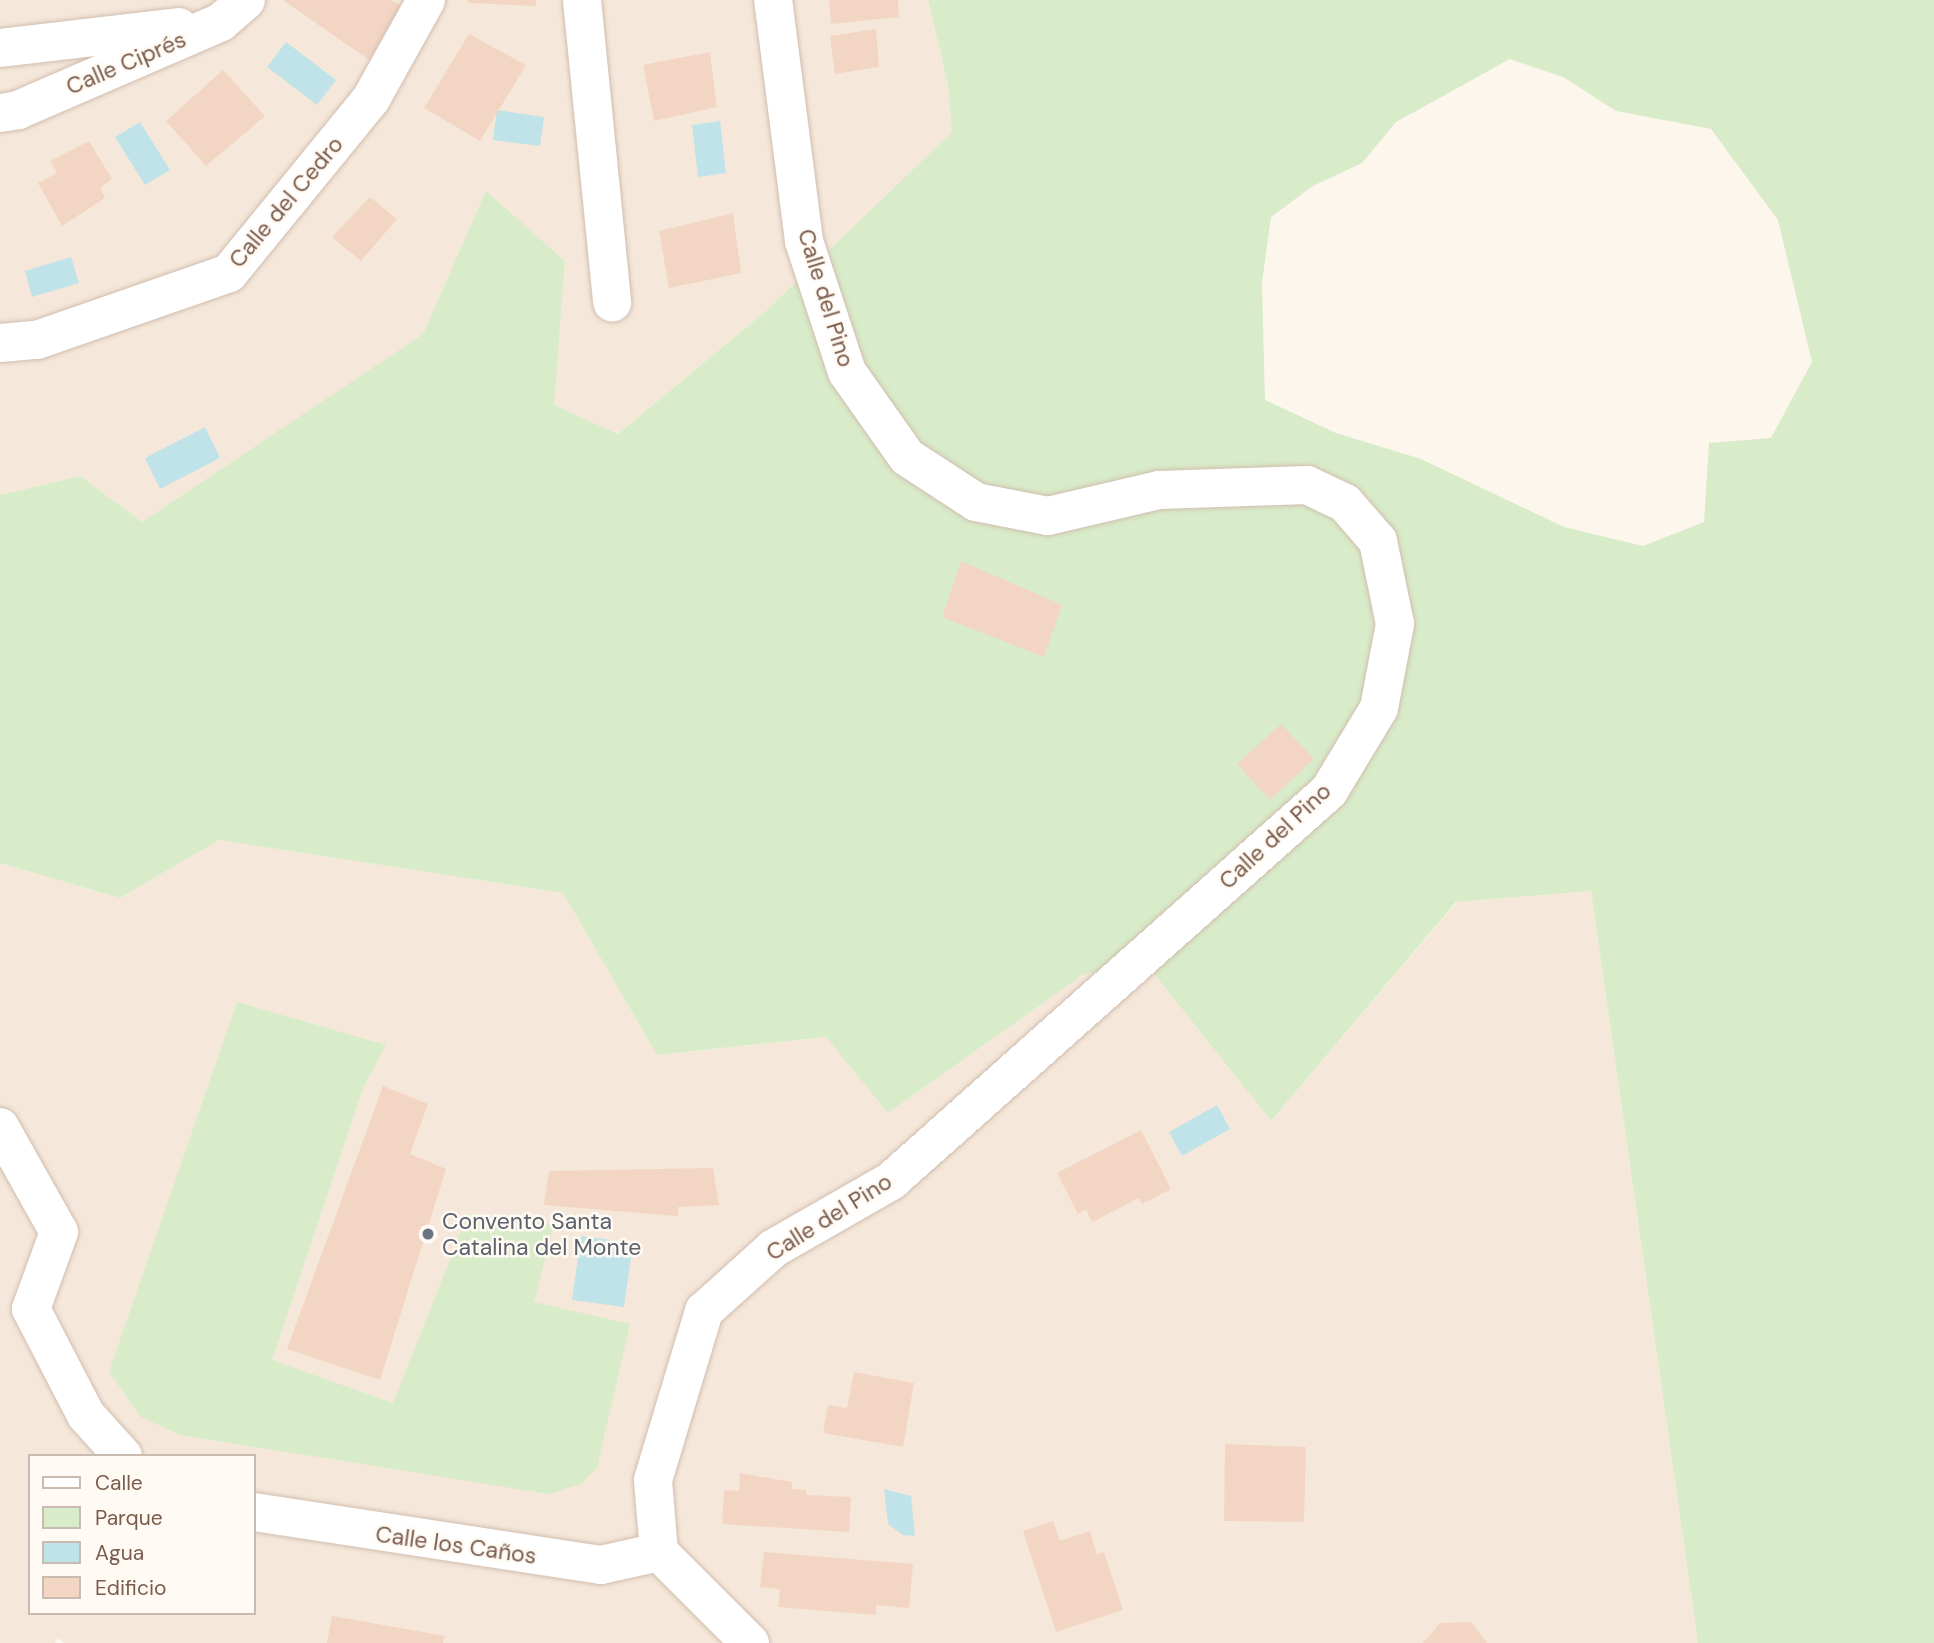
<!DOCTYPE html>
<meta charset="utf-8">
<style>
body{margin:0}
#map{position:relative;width:1934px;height:1643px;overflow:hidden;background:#fdf6ec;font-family:"DM Sans",sans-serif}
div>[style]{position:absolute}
.residential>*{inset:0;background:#f5e8da}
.green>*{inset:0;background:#d8ecc9}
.water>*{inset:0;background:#bfe3e8}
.building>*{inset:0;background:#f3d5c3}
.roads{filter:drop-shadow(0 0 2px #d1beb0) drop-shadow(0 0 2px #d1beb0)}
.street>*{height:38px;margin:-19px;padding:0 19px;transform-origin:19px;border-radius:19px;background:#fff}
.dots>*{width:19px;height:19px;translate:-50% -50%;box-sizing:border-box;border:4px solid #fffaf3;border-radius:50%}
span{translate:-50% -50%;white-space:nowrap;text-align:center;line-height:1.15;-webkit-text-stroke:5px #fffaf3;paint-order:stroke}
.street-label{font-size:23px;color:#7a5c4d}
.worship-label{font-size:23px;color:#5b616d}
.left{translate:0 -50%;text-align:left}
.legend{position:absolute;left:28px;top:1454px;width:228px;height:161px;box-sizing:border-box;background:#fffaf3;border:2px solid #cabbb1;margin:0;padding:9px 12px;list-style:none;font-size:21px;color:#7a5c4d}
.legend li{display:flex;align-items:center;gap:14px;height:35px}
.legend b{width:35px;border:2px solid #cabbb1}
</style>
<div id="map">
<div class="residential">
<i style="clip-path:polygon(0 0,928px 0,948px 85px,953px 132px,767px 310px,618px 434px,553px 405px,565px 261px,486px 192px,423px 334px,142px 523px,80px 476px,0 495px)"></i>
<i style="clip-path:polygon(evenodd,219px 840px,563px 893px,657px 1055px,827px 1037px,888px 1113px,1084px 974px,1151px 970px,1271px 1121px,1457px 902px,1591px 891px,1698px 1643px,65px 1643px,58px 1638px,55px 1643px,0 1643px,0 863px,120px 898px,219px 840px,30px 1456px,254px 1456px,254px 1613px,30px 1613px,30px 1456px)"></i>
</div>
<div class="green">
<i style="clip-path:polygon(evenodd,928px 0,1934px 0,1934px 1643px,1698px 1643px,1591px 891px,1456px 902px,1271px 1121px,1151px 970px,1084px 974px,888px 1113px,826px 1037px,657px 1055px,563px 893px,219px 840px,120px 898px,0 863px,0 495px,80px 476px,142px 522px,423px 334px,486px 191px,565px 261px,554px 405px,618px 434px,767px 310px,952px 132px,948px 85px,928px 0,1510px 59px,1563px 77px,1616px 111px,1711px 129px,1778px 220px,1812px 362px,1771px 438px,1709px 443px,1704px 522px,1643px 546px,1564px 527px,1421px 459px,1336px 433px,1265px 400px,1262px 283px,1271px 217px,1313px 186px,1362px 163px,1396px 122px,1510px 59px)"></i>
<i style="clip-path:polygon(237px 1002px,386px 1045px,363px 1088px,272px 1360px,393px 1403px,468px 1214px,554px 1224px,534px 1302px,630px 1324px,597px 1468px,581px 1484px,549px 1494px,180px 1435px,141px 1417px,109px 1372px)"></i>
</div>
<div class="water">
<i style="clip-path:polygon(286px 42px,336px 80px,317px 105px,267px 67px)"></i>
<i style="clip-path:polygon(497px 110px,544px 117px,540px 146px,493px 140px)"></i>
<i style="clip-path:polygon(720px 121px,726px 173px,698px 177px,692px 125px)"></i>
<i style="clip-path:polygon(140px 122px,170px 170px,145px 185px,115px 137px)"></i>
<i style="clip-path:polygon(71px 257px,79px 283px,32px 297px,25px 271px)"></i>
<i style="clip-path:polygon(205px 427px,220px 458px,160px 489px,145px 458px)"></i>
<i style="clip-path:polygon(1217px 1105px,1230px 1129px,1182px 1156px,1169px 1132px)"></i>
<i style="clip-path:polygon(581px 1236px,633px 1243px,624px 1307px,572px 1300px)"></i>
<i style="clip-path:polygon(884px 1489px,911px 1496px,915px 1536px,903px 1535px,888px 1524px)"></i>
</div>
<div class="building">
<i style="clip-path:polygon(283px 0,391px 0,401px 6px,369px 60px)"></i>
<i style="clip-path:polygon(467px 0,536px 0,536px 6px,468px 3px)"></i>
<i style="clip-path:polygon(829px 0,898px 0,899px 17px,831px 24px)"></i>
<i style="clip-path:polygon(876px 29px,879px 67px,835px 74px,830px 36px)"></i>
<i style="clip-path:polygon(469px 34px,526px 65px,480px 141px,424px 108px)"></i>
<i style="clip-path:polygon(710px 52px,717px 107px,654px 121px,643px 65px)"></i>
<i style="clip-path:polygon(223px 70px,265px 116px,206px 166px,166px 121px)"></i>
<i style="clip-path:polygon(89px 141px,112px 179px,100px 188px,105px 198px,62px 226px,38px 183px,57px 173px,50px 161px)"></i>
<i style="clip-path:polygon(370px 197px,397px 219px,361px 261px,332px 237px)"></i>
<i style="clip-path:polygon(733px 213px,741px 273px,669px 288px,659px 231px)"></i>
<i style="clip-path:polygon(961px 561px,1062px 605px,1044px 657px,942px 617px)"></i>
<i style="clip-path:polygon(1281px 724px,1314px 759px,1270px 800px,1237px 764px)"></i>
<i style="clip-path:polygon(383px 1086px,428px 1104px,410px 1154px,446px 1169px,380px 1380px,287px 1349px)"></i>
<i style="clip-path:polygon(1141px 1130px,1171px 1189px,1142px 1204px,1139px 1198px,1092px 1222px,1086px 1209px,1078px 1214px,1057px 1173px)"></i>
<i style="clip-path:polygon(713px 1168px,719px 1205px,678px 1207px,678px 1216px,544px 1205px,549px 1171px)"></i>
<i style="clip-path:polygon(854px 1372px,914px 1383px,903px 1447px,823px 1433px,828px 1405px,847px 1408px)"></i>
<i style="clip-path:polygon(1225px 1444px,1306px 1447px,1304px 1522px,1224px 1521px)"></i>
<i style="clip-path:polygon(740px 1473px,792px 1482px,792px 1489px,806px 1490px,806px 1495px,851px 1497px,849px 1532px,722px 1524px,724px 1490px,739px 1491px)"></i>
<i style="clip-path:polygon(1053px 1521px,1060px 1541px,1090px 1531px,1097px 1554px,1104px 1552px,1123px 1610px,1056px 1632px,1023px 1531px)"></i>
<i style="clip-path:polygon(764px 1552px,913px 1564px,909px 1608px,876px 1605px,876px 1615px,778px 1607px,780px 1589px,760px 1587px)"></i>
<i style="clip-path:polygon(332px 1616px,445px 1636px,443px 1643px,327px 1643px)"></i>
<i style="clip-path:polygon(1471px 1622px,1487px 1643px,1423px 1643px,1440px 1623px)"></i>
</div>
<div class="roads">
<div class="street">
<i style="left:582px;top:0;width:304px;rotate:84.3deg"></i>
<i style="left:0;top:48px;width:180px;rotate:-6.7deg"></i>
<i style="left:0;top:113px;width:18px;rotate:-9deg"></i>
<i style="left:18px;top:110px;width:221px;rotate:-23.4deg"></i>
<i style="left:221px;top:22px;width:33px;rotate:-41deg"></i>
<i style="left:0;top:343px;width:37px;rotate:-5deg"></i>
<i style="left:37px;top:340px;width:203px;rotate:-19.2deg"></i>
<i style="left:229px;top:273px;width:225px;rotate:-50.8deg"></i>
<i style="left:371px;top:99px;width:113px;rotate:-60.9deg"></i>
<i style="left:0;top:1127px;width:120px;rotate:60.7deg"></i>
<i style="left:59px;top:1232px;width:82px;rotate:110deg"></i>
<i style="left:31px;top:1309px;width:119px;rotate:62.6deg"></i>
<i style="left:86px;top:1415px;width:55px;rotate:47.9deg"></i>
<i style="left:254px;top:1512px;width:351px;rotate:8.7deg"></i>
<i style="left:601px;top:1565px;width:59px;rotate:-12.6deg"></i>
<i style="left:750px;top:1643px;width:129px;rotate:-135deg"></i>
<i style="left:659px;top:1552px;width:72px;rotate:-94.8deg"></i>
<i style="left:653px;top:1480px;width:177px;rotate:-73.2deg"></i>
<i style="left:704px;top:1311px;width:94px;rotate:-42deg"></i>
<i style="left:774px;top:1248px;width:135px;rotate:-29.8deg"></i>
<i style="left:891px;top:1181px;width:586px;rotate:-41.68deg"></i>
<i style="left:1329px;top:791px;width:97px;rotate:-58.9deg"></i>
<i style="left:1379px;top:708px;width:86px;rotate:-79.2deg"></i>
<i style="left:1395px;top:624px;width:85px;rotate:-101.6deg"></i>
<i style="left:1378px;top:541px;width:50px;rotate:-131deg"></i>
<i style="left:1345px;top:503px;width:42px;rotate:-154.7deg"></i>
<i style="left:1307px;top:485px;width:148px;rotate:178.1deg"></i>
<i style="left:1159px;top:490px;width:114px;rotate:166.8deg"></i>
<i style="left:1048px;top:516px;width:73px;rotate:-169deg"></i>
<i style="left:976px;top:502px;width:82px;rotate:-146.9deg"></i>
<i style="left:907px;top:457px;width:104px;rotate:-125.2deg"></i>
<i style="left:847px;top:372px;width:138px;rotate:-108.2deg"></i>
<i style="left:804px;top:241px;width:243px;rotate:-97.3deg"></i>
</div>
</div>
<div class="dots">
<i style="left:428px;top:1234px;background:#6b7280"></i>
</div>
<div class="street-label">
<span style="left:126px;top:63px;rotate:-23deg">Calle Ciprés</span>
<span style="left:286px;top:202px;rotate:-50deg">Calle del Cedro</span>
<span style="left:826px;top:298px;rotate:73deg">Calle del Pino</span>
<span style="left:1275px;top:836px;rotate:-43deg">Calle del Pino</span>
<span style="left:829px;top:1217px;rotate:-32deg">Calle del Pino</span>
<span style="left:456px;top:1545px;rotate:8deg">Calle los Caños</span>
</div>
<div class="worship-label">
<span class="left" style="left:442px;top:1234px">Convento Santa<br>Catalina del Monte</span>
</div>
<ul class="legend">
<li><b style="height:9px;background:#fff"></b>Calle</li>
<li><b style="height:19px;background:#d8ecc9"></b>Parque</li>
<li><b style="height:19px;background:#bfe3e8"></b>Agua</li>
<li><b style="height:19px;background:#f3d5c3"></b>Edificio</li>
</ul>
</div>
